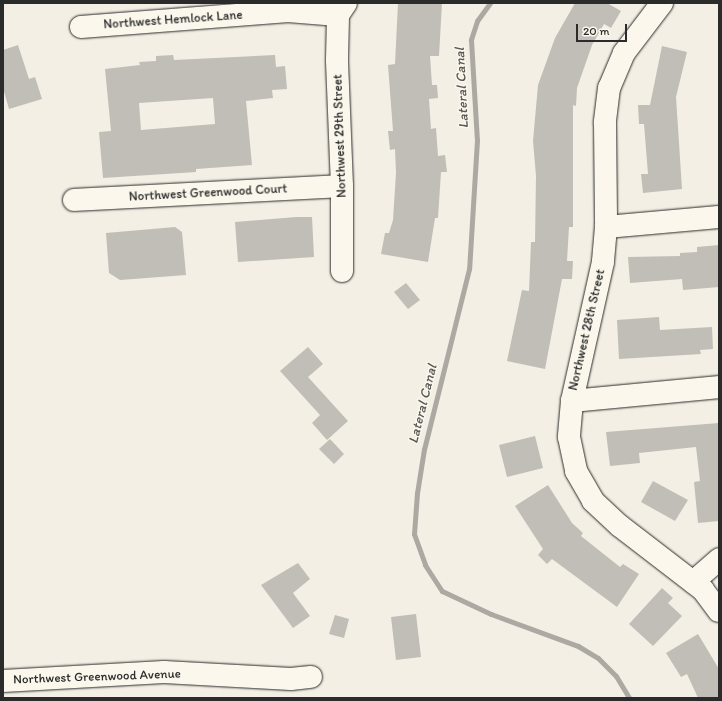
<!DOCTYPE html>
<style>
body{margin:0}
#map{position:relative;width:722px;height:701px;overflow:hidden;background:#f3efe4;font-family:Itim,sans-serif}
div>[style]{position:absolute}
.stream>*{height:5px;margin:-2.5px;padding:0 2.5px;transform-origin:2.5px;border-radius:2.5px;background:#aca9a2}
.building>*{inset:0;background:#c0beb6}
.roads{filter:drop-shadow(0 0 1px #2b2b2b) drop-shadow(0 0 1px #2b2b2b)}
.minor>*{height:22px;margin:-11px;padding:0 11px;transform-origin:11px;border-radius:11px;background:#fbf7ec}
span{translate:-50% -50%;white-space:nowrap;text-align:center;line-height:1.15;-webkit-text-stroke:3px #fbf7ec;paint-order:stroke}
.street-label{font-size:13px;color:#2b2b2b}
.water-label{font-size:14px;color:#585755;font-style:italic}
.frame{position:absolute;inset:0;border:4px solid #2b2b2b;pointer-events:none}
.scale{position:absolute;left:576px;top:24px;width:51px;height:18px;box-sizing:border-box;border:2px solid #2b2b2b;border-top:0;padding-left:5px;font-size:12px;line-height:14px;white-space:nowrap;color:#2b2b2b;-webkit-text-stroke:3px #fbf7ec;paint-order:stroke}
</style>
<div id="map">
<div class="stream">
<i style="left:490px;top:3px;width:22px;rotate:126deg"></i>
<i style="left:477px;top:21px;width:20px;rotate:108deg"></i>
<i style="left:471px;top:40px;width:100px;rotate:86.6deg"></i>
<i style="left:477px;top:140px;width:129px;rotate:93.5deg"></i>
<i style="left:469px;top:269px;width:186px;rotate:104deg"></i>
<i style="left:424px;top:449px;width:45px;rotate:99deg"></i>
<i style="left:417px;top:493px;width:41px;rotate:94.2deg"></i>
<i style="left:414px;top:534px;width:33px;rotate:70deg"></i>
<i style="left:425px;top:565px;width:31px;rotate:57deg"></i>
<i style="left:442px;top:591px;width:54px;rotate:25.1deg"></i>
<i style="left:491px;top:614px;width:93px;rotate:20.2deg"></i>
<i style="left:578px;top:646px;width:23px;rotate:31deg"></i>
<i style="left:598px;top:658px;width:25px;rotate:45deg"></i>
<i style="left:616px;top:676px;width:26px;rotate:59deg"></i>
</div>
<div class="building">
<i style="clip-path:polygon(398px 3px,442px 3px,439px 56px,430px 56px,432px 85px,437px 85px,438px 98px,429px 99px,431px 129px,436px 128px,438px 156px,445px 155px,447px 172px,441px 172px,438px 218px,435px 218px,428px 262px,381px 254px,385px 233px,389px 233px,393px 220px,396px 173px,395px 149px,390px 150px,388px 131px,393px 131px,388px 65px,395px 64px)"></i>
<i style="clip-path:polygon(575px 3px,607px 3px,621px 11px,611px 28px,604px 24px,592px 45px,577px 88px,576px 106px,573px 105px,573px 227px,569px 227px,567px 261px,573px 261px,572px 279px,562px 279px,545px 369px,507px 361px,522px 290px,529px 291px,531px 242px,535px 242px,536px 176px,533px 141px,538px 85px,555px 38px)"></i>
<i style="clip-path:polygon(18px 45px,29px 79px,35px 77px,42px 99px,9px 109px,3px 88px,3px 50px)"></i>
<i style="clip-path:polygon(662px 46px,687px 52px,676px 97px,682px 189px,643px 193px,641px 174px,648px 174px,644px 124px,639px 124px,638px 105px,650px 105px)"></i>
<i style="clip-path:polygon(evenodd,173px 55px,174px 60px,275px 55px,276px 67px,285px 66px,287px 89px,272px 90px,273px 98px,246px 101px,252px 165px,196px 169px,196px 172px,103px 178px,99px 132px,111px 131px,105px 69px,140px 65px,139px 62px,156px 61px,156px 56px,173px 55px,213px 98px,215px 124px,141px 130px,139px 103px,213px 98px)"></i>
<i style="clip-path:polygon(296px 217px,312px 217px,314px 257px,238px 262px,235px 222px)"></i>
<i style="clip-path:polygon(175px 227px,182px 232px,186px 275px,120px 280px,109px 273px,106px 233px)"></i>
<i style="clip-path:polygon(719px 245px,719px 287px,683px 290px,682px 279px,630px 283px,628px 257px,680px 256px,680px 253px,697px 252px,697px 247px)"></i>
<i style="clip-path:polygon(406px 283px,420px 300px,408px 309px,394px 292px)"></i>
<i style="clip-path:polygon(659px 317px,660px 330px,712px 327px,713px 349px,700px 350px,701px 354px,619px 359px,617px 320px)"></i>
<i style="clip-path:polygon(308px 347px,323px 364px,308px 377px,348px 421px,327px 440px,312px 423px,320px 415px,280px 371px)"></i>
<i style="clip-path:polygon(719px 423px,719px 521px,698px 523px,694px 482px,700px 481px,696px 447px,639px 453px,640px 463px,610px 466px,606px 432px)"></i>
<i style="clip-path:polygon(535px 436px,543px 468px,507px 477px,499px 445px)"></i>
<i style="clip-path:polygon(330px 439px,344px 454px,334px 464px,319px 449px)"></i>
<i style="clip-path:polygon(653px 481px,688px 500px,675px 521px,641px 502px)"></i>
<i style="clip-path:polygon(548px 485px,572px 523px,583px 533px,581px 536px,620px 567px,623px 564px,639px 574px,617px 607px,552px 559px,547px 564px,538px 555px,543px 549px,515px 506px)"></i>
<i style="clip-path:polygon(298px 563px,310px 579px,293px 593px,310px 616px,293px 628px,261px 585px)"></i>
<i style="clip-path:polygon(662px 588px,673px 598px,668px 603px,682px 616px,653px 646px,629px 624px)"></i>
<i style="clip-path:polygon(416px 614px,421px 657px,396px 660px,391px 617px)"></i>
<i style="clip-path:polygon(335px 615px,349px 619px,344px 638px,329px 634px)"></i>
<i style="clip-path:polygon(698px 634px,719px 669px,719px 698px,698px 698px,687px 674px,681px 677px,666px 653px)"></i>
</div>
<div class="roads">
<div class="minor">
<i style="left:662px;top:3px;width:63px;rotate:127.2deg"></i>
<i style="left:624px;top:53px;width:38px;rotate:113deg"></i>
<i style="left:609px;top:88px;width:35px;rotate:97deg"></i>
<i style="left:605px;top:123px;width:104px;rotate:89.4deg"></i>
<i style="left:606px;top:227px;width:35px;rotate:95deg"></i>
<i style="left:603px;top:262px;width:142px;rotate:102.6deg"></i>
<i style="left:572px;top:401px;width:36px;rotate:95deg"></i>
<i style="left:569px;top:437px;width:35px;rotate:78deg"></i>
<i style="left:576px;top:471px;width:34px;rotate:60deg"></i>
<i style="left:593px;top:501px;width:37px;rotate:43deg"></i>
<i style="left:620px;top:526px;width:105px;rotate:37.6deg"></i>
<i style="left:703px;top:590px;width:26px;rotate:53deg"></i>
<i style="left:81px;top:27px;width:208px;rotate:-4.4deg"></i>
<i style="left:288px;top:11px;width:50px;rotate:4.6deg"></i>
<i style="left:74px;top:200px;width:268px;rotate:-3deg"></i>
<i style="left:606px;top:227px;width:113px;rotate:-5.1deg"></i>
<i style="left:342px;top:271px;width:85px;rotate:-90deg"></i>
<i style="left:342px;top:186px;width:126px;rotate:-92.3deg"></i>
<i style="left:337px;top:60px;width:45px;rotate:-88.7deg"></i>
<i style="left:338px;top:15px;width:14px;rotate:-56deg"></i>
<i style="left:572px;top:401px;width:148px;rotate:-5.4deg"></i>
<i style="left:693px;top:582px;width:35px;rotate:-41deg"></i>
<i style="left:3px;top:681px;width:161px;rotate:-3.2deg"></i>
<i style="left:164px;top:672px;width:127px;rotate:3.2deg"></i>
<i style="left:291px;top:679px;width:20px;rotate:-6deg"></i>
</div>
</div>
<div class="street-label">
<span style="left:173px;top:20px;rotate:-4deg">Northwest Hemlock Lane</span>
<span style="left:340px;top:136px;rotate:-92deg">Northwest 29th Street</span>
<span style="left:208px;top:193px;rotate:-3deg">Northwest Greenwood Court</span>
<span style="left:587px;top:330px;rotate:-77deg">Northwest 28th Street</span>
<span style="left:97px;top:677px;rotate:-2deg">Northwest Greenwood Avenue</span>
</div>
<div class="water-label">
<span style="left:462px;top:88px;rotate:-93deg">Lateral Canal</span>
<span style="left:423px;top:404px;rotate:-76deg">Lateral Canal</span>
</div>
<div class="frame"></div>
<div class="scale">20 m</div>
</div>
